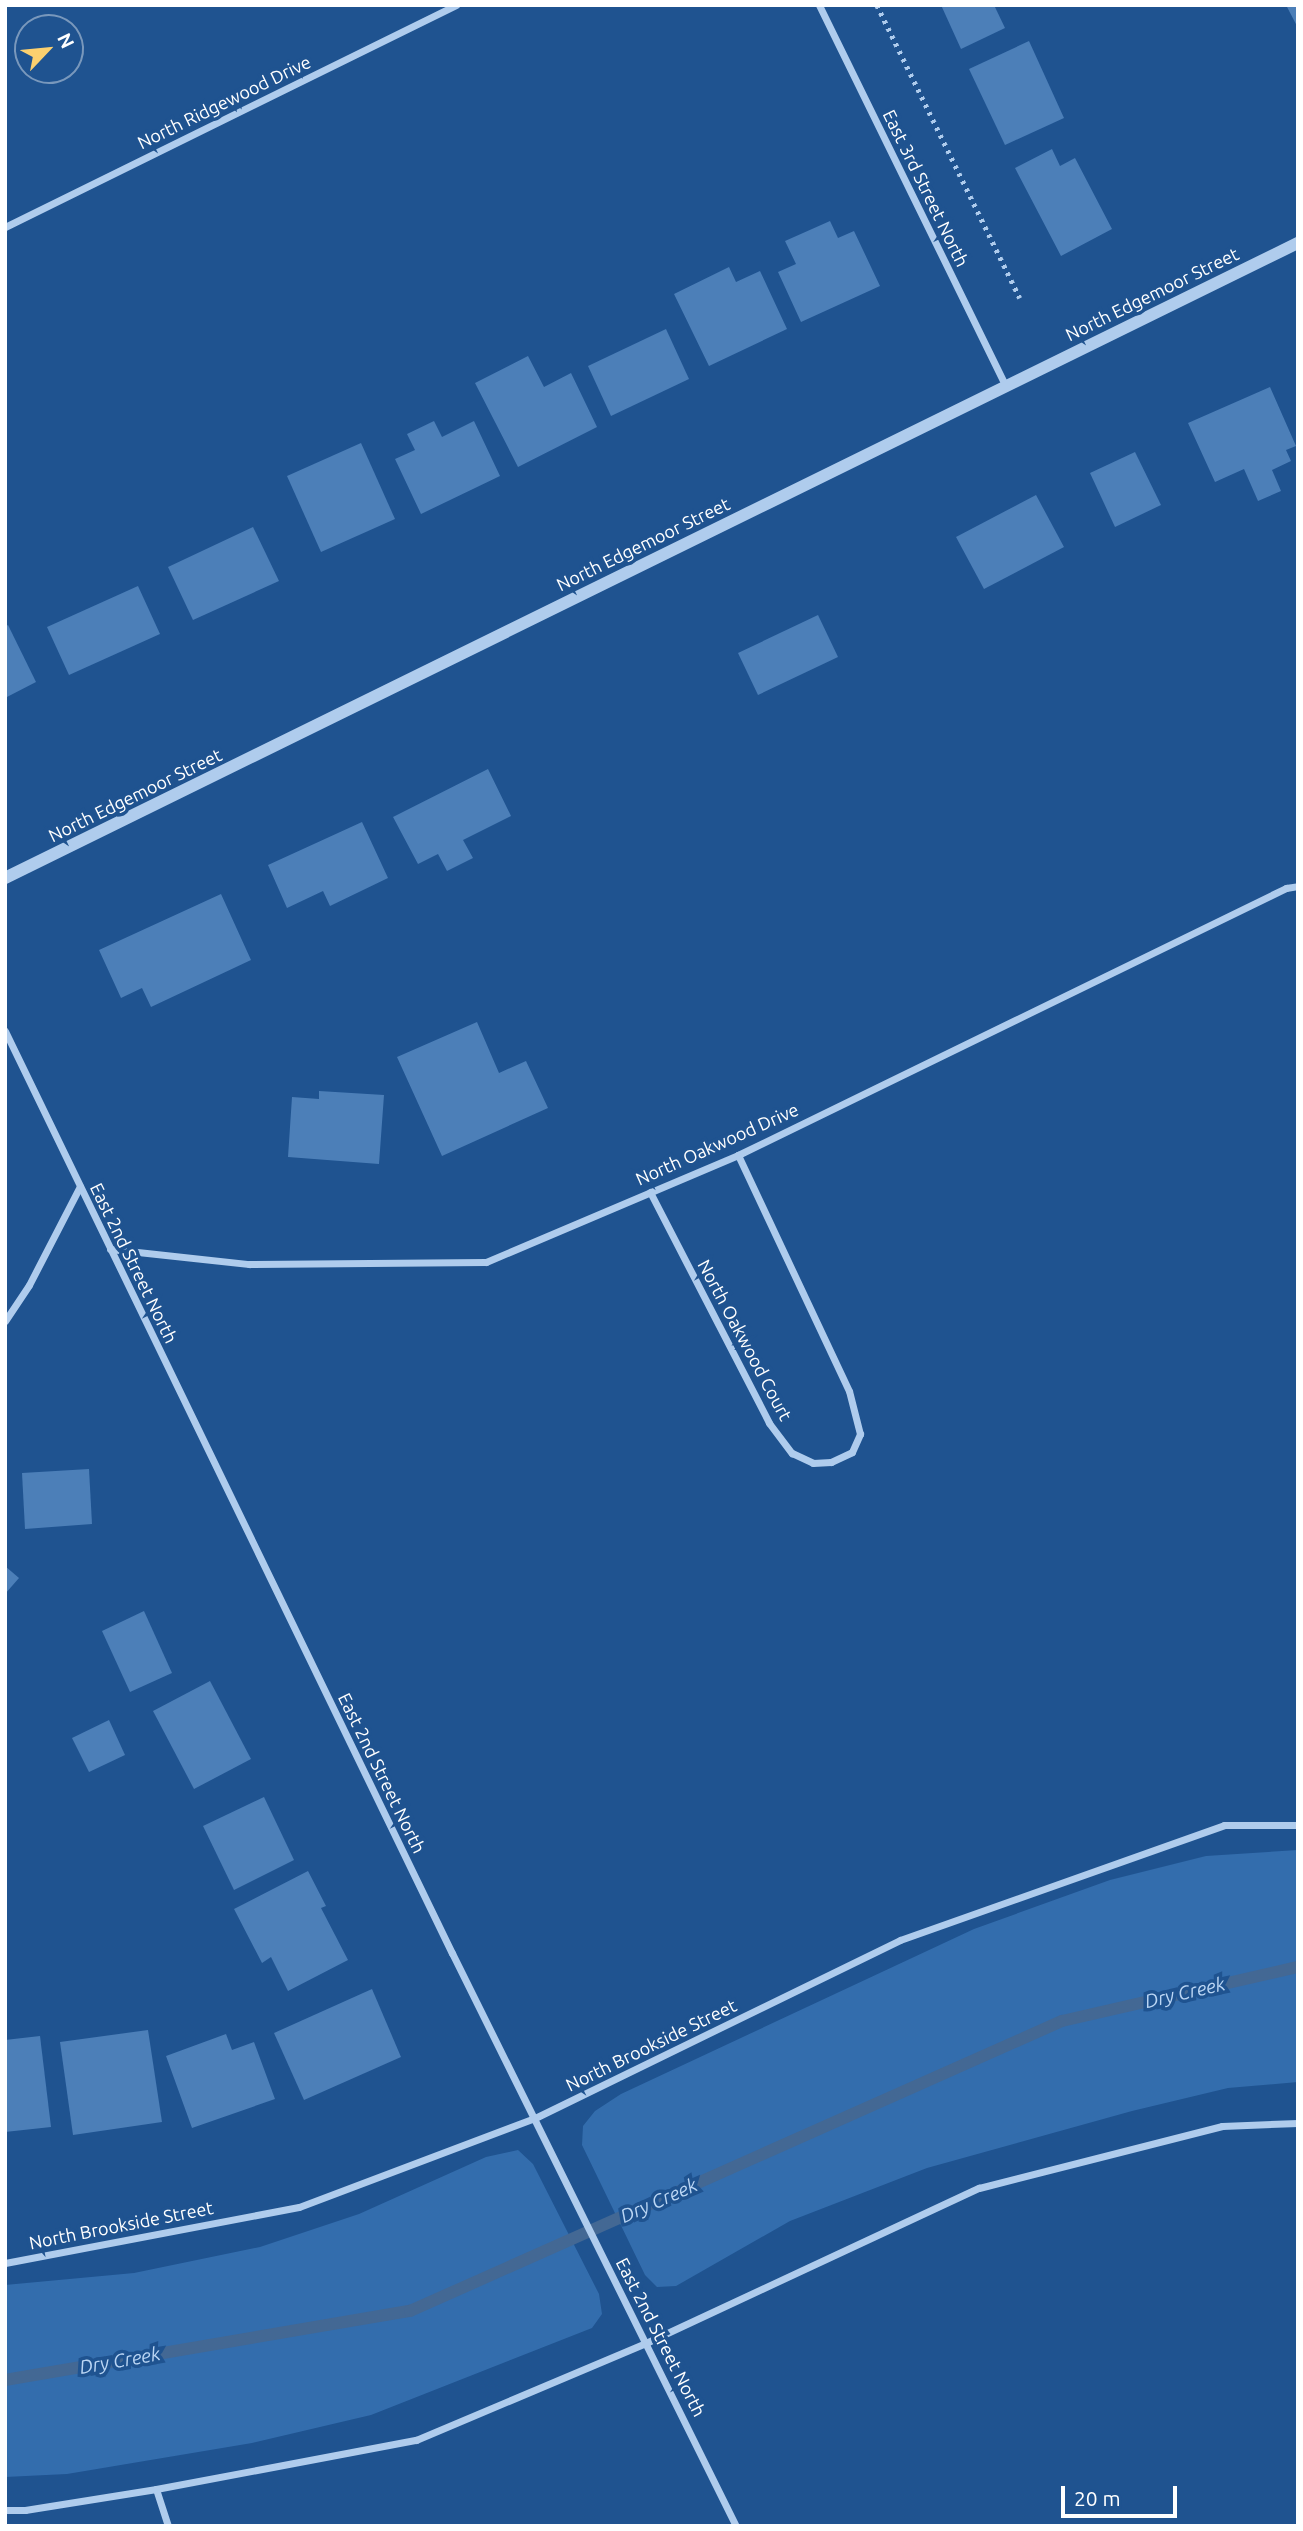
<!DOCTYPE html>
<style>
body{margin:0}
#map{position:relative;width:1303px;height:2531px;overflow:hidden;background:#1f5390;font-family:Ubuntu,sans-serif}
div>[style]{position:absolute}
.green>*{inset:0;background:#336dad}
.stream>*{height:12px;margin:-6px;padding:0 6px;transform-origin:6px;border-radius:6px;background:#436894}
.building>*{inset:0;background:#4c7fb8}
.path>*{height:4.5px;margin-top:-2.25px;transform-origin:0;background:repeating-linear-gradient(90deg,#afcced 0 3.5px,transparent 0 8.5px)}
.minor>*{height:7px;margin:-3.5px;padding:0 3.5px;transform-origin:3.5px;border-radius:3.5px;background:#afcced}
.tertiary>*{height:12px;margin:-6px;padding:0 6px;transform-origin:6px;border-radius:6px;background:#afcced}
span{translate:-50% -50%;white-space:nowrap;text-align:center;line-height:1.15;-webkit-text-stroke:7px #1f5390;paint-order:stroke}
.street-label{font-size:18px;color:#fff}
.water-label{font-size:19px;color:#bbd6f4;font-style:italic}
.frame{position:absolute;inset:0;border:7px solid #fff;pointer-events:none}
.north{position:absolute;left:14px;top:14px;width:70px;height:70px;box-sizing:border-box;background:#1f5390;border:2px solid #7998bc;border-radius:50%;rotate:64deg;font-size:19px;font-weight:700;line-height:28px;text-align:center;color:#fff}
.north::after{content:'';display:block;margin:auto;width:24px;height:32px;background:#fbd06f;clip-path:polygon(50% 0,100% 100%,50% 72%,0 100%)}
.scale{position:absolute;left:1061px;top:2486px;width:116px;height:32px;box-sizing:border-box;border:4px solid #fff;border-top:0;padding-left:9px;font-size:21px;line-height:24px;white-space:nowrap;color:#fff;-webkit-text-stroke:5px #1f5390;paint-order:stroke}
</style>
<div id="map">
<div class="green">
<i style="clip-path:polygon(1298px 1850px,1298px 2082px,1228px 2088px,1132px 2111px,927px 2168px,790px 2221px,676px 2286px,657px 2287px,645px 2275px,582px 2145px,583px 2126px,595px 2111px,621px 2094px,974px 1929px,1110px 1880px,1206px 1856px)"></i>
<i style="clip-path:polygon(518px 2150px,533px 2164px,599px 2294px,602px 2314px,592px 2328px,371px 2415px,252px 2443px,67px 2474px,5px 2477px,5px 2285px,134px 2273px,260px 2247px,359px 2214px,486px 2157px)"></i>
</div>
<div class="stream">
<i style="left:5px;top:2380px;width:411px;rotate:-9.7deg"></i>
<i style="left:410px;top:2311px;width:714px;rotate:-23.98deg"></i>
<i style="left:1062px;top:2021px;width:242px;rotate:-12.9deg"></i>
</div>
<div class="building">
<i style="clip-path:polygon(941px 5px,994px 5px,1005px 28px,961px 49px)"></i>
<i style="clip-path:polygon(1286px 5px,1298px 5px,1298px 28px)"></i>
<i style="clip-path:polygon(1029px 41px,1064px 118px,1005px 145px,969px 69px)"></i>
<i style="clip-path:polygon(1052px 149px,1060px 166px,1075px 158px,1112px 229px,1061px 256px,1015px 168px)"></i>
<i style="clip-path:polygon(830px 221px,838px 238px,854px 231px,880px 286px,801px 322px,778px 272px,796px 264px,785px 241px)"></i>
<i style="clip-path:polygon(729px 267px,736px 282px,760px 271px,787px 329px,709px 366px,674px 294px)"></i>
<i style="clip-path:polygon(666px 329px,689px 379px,611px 416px,588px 366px)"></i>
<i style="clip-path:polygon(528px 356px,544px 387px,571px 373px,597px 427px,518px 467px,475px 383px)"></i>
<i style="clip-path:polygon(1270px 387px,1296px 446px,1286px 450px,1291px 461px,1272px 470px,1281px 491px,1258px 501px,1244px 469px,1215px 482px,1188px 423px)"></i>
<i style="clip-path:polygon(434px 421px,442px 437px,474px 421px,500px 476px,421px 514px,395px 459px,415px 450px,407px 434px)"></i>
<i style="clip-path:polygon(361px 443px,395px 519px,321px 552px,287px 476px)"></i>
<i style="clip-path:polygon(1135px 452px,1161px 505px,1115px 527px,1090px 473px)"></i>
<i style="clip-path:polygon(1036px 495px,1064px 547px,984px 589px,956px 537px)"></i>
<i style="clip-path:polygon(253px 527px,279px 581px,193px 620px,168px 567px)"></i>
<i style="clip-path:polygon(138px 586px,160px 634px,69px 675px,47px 627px)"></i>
<i style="clip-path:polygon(818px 615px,838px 657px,758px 695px,738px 653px)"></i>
<i style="clip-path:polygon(8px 625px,36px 682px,5px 698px,5px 627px)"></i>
<i style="clip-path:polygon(488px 769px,511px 816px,463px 840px,473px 858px,447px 871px,438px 854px,418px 864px,393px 817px)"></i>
<i style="clip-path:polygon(362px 822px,388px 878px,330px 906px,323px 891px,287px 908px,268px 865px)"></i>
<i style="clip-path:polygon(221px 894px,251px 960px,151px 1007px,142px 988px,121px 998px,99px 950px)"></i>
<i style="clip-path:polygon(477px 1022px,499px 1073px,526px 1061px,548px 1108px,442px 1156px,397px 1057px)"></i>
<i style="clip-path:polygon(319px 1091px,384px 1095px,379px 1164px,288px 1157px,292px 1097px,319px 1099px)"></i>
<i style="clip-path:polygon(89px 1469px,92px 1524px,25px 1529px,22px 1473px)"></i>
<i style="clip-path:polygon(5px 1566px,19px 1578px,5px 1594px)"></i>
<i style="clip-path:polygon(144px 1611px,172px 1673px,130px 1692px,102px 1631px)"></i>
<i style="clip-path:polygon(210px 1681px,251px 1759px,194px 1789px,153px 1711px)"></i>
<i style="clip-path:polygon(109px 1720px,125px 1755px,89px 1772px,72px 1738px)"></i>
<i style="clip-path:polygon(264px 1797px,294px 1860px,234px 1890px,203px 1826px)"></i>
<i style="clip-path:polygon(308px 1871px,326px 1906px,321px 1908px,348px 1960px,288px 1991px,271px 1957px,262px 1963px,234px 1909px)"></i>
<i style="clip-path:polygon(372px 1989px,401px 2057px,304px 2100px,274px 2033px)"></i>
<i style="clip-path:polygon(148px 2030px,162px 2122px,73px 2135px,60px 2042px)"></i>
<i style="clip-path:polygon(226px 2034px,232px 2050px,254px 2042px,275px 2099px,192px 2128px,166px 2056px)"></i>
<i style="clip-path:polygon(40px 2036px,51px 2127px,5px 2132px,5px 2040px)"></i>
</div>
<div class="path">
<i style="left:877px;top:5px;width:326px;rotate:64deg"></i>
</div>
<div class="minor">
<i style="left:819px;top:5px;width:423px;rotate:63.9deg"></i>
<i style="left:5px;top:227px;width:503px;rotate:-26.21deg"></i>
<i style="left:5px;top:1031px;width:1025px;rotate:64.14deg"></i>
<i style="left:452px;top:1953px;width:640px;rotate:63.64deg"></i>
<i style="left:650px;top:1192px;width:260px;rotate:62.7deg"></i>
<i style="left:769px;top:1423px;width:38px;rotate:53deg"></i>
<i style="left:792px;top:1453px;width:23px;rotate:25deg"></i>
<i style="left:813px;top:1463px;width:18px;rotate:-3deg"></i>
<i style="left:831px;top:1462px;width:23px;rotate:-25deg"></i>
<i style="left:852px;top:1452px;width:20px;rotate:-66deg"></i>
<i style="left:860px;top:1434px;width:44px;rotate:-104.3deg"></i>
<i style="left:849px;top:1391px;width:261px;rotate:-115.2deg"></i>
<i style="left:110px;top:1249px;width:140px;rotate:6.2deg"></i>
<i style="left:249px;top:1264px;width:237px;rotate:-0.5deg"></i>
<i style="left:486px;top:1262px;width:274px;rotate:-23deg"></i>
<i style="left:738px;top:1155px;width:610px;rotate:-25.98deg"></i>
<i style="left:1286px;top:888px;width:12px;rotate:-9deg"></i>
<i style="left:5px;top:1321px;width:43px;rotate:-56.3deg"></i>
<i style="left:29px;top:1285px;width:111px;rotate:-62.7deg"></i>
<i style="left:5px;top:2263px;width:299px;rotate:-10.8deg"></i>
<i style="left:299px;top:2207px;width:252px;rotate:-20.7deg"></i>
<i style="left:535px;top:2118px;width:406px;rotate:-26deg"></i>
<i style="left:900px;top:1940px;width:344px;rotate:-19.5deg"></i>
<i style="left:1224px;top:1825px;width:74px"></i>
<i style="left:156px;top:2489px;width:39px;rotate:72deg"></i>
<i style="left:5px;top:2510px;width:20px"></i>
<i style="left:25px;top:2510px;width:133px;rotate:-9.1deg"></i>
<i style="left:156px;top:2489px;width:265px;rotate:-10.7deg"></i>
<i style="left:416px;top:2440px;width:252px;rotate:-22.9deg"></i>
<i style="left:648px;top:2342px;width:365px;rotate:-25deg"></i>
<i style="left:979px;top:2188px;width:251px;rotate:-14.3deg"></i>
<i style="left:1222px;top:2126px;width:76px;rotate:-2.3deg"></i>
</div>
<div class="tertiary">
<i style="left:5px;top:878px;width:1441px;rotate:-26.16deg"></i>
</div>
<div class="street-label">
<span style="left:224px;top:102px;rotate:-26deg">North Ridgewood Drive</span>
<span style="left:926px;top:188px;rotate:64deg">East 3rd Street North</span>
<span style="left:1152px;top:294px;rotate:-26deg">North Edgemoor Street</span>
<span style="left:643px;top:544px;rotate:-26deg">North Edgemoor Street</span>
<span style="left:135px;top:795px;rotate:-26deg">North Edgemoor Street</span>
<span style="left:717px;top:1144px;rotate:-24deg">North Oakwood Drive</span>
<span style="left:134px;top:1263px;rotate:64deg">East 2nd Street North</span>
<span style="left:745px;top:1340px;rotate:62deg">North Oakwood Court</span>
<span style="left:382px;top:1773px;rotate:64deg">East 2nd Street North</span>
<span style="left:651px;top:2045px;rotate:-26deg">North Brookside Street</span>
<span style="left:121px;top:2225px;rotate:-11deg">North Brookside Street</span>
<span style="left:661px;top:2337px;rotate:63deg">East 2nd Street North</span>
</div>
<div class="water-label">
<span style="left:1185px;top:1993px;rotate:-13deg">Dry Creek</span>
<span style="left:659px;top:2201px;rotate:-24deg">Dry Creek</span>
<span style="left:120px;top:2361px;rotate:-10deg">Dry Creek</span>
</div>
<div class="frame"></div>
<div class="north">N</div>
<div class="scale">20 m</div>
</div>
